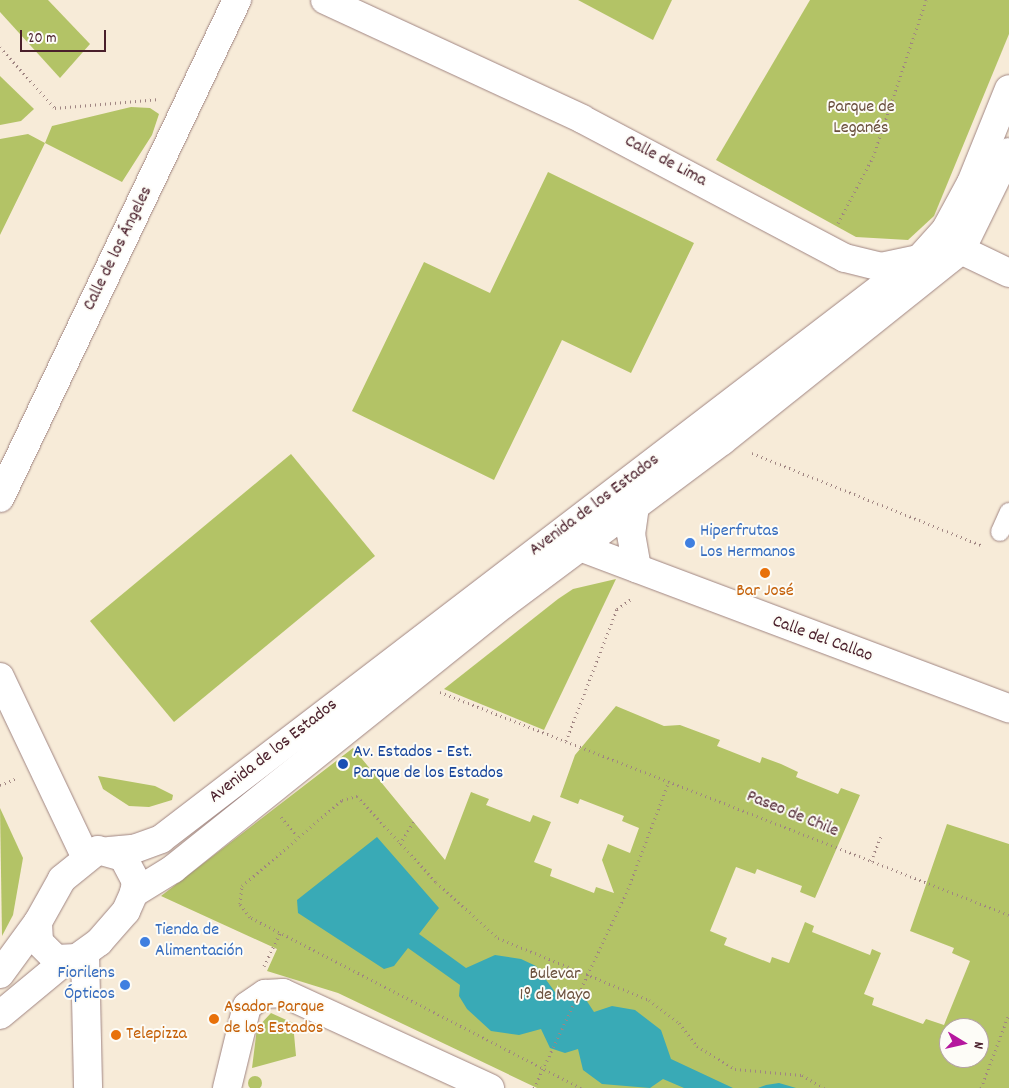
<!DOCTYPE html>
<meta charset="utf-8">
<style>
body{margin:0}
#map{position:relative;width:1009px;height:1088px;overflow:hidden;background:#f7ebd8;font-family:Dekko,sans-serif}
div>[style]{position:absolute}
.green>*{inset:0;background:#b3c366}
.round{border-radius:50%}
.water>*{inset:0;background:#39aab6}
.path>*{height:3px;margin-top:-1.5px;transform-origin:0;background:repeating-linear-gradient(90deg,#a08582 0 1px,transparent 0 5px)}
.roads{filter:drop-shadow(0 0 1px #a08582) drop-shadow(0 0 1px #a08582)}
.service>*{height:18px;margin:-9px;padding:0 9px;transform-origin:9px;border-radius:9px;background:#fff}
.minor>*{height:28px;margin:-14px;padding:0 14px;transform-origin:14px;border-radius:14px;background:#fff}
.tertiary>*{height:28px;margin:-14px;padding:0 14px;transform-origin:14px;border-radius:14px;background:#fff}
.dots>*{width:14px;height:14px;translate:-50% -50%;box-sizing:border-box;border:2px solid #fdfcf7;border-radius:50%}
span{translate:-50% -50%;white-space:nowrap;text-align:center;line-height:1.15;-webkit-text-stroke:4px #fdfcf7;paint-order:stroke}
.park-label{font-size:18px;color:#6a503d}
.street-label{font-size:18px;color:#4a1f2b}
.shop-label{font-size:18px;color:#366cbe}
.left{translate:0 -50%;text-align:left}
.right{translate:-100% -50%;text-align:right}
.food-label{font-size:18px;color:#c56008}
.transit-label{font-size:18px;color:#164399}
.north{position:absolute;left:939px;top:1018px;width:50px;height:50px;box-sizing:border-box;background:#fdfcf7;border:1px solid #b5a4a5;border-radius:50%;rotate:99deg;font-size:14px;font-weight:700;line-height:20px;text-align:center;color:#4a1f2b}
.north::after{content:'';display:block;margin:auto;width:18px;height:22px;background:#b5179e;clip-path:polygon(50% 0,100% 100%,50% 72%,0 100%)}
.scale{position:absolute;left:20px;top:30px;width:86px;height:22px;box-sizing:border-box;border:2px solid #4a1f2b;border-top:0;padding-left:6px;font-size:15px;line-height:18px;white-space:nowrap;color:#4a1f2b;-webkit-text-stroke:4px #fdfcf7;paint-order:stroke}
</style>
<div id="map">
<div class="green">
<i style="clip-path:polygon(0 0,48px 0,90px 44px,60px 78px,0 12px)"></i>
<i style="clip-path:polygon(578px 0,672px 0,653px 40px)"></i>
<i style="clip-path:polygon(810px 0,1009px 0,1009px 34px,934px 216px,908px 240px,856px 237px,716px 160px)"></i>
<i style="clip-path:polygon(0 76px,34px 109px,21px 121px,0 125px)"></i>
<i style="clip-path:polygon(131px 107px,150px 108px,159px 114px,152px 135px,122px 182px,45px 143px,0 235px,0 139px,28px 134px,45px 143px,52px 126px)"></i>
<i style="clip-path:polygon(548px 172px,694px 243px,631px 373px,562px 340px,494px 480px,352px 411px,424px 262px,490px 293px)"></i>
<i style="clip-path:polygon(291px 454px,375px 556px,174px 722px,90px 621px)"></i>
<i style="clip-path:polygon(616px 579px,544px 730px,444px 689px,558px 599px,573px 589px)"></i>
<i style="clip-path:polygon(evenodd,616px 706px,664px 726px,680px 725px,720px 740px,717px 746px,760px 763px,762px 757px,781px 764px,798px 772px,796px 777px,838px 794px,841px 788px,860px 795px,815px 898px,800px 892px,802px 886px,757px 869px,755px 874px,736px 867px,710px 931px,727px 938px,724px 945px,770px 963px,772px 957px,789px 963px,805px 922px,814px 926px,812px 932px,870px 955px,872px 949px,881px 953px,864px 994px,874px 998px,872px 1005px,923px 1024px,926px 1019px,944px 1025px,970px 961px,952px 953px,954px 948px,910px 931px,947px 824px,1009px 844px,1009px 1088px,537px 1088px,338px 993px,267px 971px,277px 949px,161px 896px,353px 748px,445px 860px,471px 792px,489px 799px,486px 805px,530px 822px,533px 815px,551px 822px,534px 862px,552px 869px,550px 876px,594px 893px,596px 887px,614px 893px,602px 860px,608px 844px,630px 853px,639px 828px,622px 821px,624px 816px,580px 799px,578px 804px,560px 797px,575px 755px,616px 706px,949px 1028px,979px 1028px,979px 1058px,949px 1058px,949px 1028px)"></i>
<i style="clip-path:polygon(98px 776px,155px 786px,173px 795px,172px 800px,149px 807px,129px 806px,103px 789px)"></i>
<i style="clip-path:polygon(0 808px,23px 858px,13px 915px,2px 936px)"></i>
<i style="clip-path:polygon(271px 1013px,293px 1023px,296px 1056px,252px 1068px,257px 1028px)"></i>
<i class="round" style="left:248px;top:1076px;width:14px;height:14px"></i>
</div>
<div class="water">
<i style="clip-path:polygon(377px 837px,439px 908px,419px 934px,466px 968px,495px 955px,521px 959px,536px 966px,555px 992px,581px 992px,594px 1012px,612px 1006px,635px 1010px,661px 1030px,671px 1059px,733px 1088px,684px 1088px,663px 1079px,650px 1088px,602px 1084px,583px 1070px,578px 1049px,565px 1053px,550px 1048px,541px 1029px,519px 1035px,491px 1031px,467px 1009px,459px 996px,460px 985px,408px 948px,394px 966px,384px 969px,298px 913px,297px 900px)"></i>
<i style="clip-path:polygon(779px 1083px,796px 1088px,758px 1088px,766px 1085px)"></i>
</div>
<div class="path">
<i style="left:0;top:47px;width:82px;rotate:48deg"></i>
<i style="left:55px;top:108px;width:105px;rotate:-4.9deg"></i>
<i style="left:838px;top:223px;width:75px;rotate:-62.1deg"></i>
<i style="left:873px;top:157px;width:166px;rotate:-71.3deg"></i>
<i style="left:752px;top:453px;width:247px;rotate:21.9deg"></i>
<i style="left:440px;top:692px;width:611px;rotate:21.4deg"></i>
<i style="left:566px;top:741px;width:142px;rotate:-68.9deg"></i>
<i style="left:617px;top:609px;width:19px;rotate:-35deg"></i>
<i style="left:0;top:785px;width:18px;rotate:-22deg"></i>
<i style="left:281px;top:817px;width:25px;rotate:50deg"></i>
<i style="left:400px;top:844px;width:27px;rotate:-59deg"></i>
<i style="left:871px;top:861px;width:27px;rotate:-68deg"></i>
<i style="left:264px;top:966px;width:37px;rotate:-64deg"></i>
<i style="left:534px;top:1088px;width:220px;rotate:-64.7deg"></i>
<i style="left:628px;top:889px;width:116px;rotate:-69.2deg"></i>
<i style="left:581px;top:1088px;width:373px;rotate:-152.7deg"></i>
<i style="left:250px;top:917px;width:16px;rotate:-128deg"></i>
<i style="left:240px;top:904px;width:18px;rotate:-84deg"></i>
<i style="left:242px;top:886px;width:132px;rotate:-40.7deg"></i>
<i style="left:342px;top:800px;width:16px;rotate:-15deg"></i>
<i style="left:357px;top:796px;width:117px;rotate:47.4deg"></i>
<i style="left:436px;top:882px;width:84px;rotate:42.1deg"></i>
<i style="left:498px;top:938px;width:163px;rotate:22.3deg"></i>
<i style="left:649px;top:1000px;width:38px;rotate:37deg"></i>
<i style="left:679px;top:1023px;width:29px;rotate:52deg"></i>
<i style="left:697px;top:1046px;width:44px;rotate:31.2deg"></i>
<i style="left:735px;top:1069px;width:67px;rotate:5.1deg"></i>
<i style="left:802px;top:1075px;width:26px;rotate:31deg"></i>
<i style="left:981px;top:1088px;width:79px;rotate:-69.3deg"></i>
</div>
<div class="roads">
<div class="service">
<i style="left:1000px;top:532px;width:22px;rotate:-66deg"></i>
</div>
<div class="minor">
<i style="left:325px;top:0;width:283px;rotate:24.8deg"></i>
<i style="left:582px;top:119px;width:297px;rotate:27.9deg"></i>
<i style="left:845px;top:258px;width:37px;rotate:14deg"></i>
<i style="left:881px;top:267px;width:82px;rotate:-12deg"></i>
<i style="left:961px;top:250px;width:53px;rotate:25.6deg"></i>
<i style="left:0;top:498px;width:552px;rotate:-64.55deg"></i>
<i style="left:0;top:677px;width:198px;rotate:64.6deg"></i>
<i style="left:85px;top:953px;width:135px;rotate:88.7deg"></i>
<i style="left:227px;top:1088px;width:84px;rotate:-76.3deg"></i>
<i style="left:247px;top:1006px;width:22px;rotate:-34deg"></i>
<i style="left:265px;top:994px;width:18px;rotate:-3deg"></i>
<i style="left:283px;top:993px;width:228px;rotate:24.7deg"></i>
</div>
<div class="tertiary">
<i style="left:635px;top:506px;width:28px;rotate:98deg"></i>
<i style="left:631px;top:534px;width:35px;rotate:80deg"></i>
<i style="left:569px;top:543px;width:470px;rotate:20.6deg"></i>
<i style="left:98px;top:850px;width:26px;rotate:16deg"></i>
<i style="left:123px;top:857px;width:27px;rotate:62deg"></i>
<i style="left:136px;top:881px;width:12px;rotate:99deg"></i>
<i style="left:134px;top:893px;width:20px;rotate:114deg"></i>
<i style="left:126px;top:911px;width:41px;rotate:131.1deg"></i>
<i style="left:99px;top:942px;width:27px;rotate:144deg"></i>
<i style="left:77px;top:958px;width:21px;rotate:177deg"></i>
<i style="left:56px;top:959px;width:24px;rotate:-135deg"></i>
<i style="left:39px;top:942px;width:20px;rotate:-93deg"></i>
<i style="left:38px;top:922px;width:49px;rotate:-60.8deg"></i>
<i style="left:62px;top:879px;width:46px;rotate:-38.9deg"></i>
<i style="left:109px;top:851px;width:25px;rotate:-5deg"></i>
<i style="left:134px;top:849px;width:29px;rotate:-20deg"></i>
<i style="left:161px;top:839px;width:957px;rotate:-37.44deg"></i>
<i style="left:921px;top:257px;width:38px;rotate:-48deg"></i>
<i style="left:946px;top:229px;width:52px;rotate:-61.5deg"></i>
<i style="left:971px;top:183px;width:101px;rotate:-68deg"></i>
<i style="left:134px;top:893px;width:46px;rotate:-31.6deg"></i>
<i style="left:173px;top:869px;width:424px;rotate:-38.7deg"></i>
<i style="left:504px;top:604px;width:272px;rotate:-36.8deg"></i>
<i style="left:722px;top:441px;width:306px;rotate:-38.6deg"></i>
<i style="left:961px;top:250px;width:109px;rotate:-63.9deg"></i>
<i style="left:0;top:974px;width:64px;rotate:-53.8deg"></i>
<i style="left:0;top:1015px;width:85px;rotate:-39.7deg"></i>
</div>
</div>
<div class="dots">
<i style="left:690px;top:543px;background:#3f7fe0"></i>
<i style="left:765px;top:573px;background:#e8710a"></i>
<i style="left:343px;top:764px;background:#1a4fb4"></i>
<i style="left:145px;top:942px;background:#3f7fe0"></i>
<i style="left:125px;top:985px;background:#3f7fe0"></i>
<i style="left:214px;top:1019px;background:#e8710a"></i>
<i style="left:116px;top:1035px;background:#e8710a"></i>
</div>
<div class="park-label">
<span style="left:861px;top:119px">Parque de<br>Leganés</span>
<span style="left:555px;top:986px">Bulevar<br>1º de Mayo</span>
</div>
<div class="street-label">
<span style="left:665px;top:162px;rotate:28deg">Calle de Lima</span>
<span style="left:119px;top:249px;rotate:-64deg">Calle de los Ángeles</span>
<span style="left:595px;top:506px;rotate:-37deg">Avenida de los Estados</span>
<span style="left:822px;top:640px;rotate:20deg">Calle del Callao</span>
<span style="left:274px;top:752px;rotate:-38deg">Avenida de los Estados</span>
<span style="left:792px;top:815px;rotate:22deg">Paseo de Chile</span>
</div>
<div class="shop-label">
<span class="left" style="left:700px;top:543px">Hiperfrutas<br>Los Hermanos</span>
<span class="left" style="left:155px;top:942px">Tienda de<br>Alimentación</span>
<span class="right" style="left:115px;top:985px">Fiorilens<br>Ópticos</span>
</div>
<div class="food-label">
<span style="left:765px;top:592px">Bar José</span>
<span class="left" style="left:224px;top:1019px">Asador Parque<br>de los Estados</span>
<span class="left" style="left:126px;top:1035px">Telepizza</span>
</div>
<div class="transit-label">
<span class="left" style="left:353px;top:764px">Av. Estados - Est.<br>Parque de los Estados</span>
</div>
<div class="north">N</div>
<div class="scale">20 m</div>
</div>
